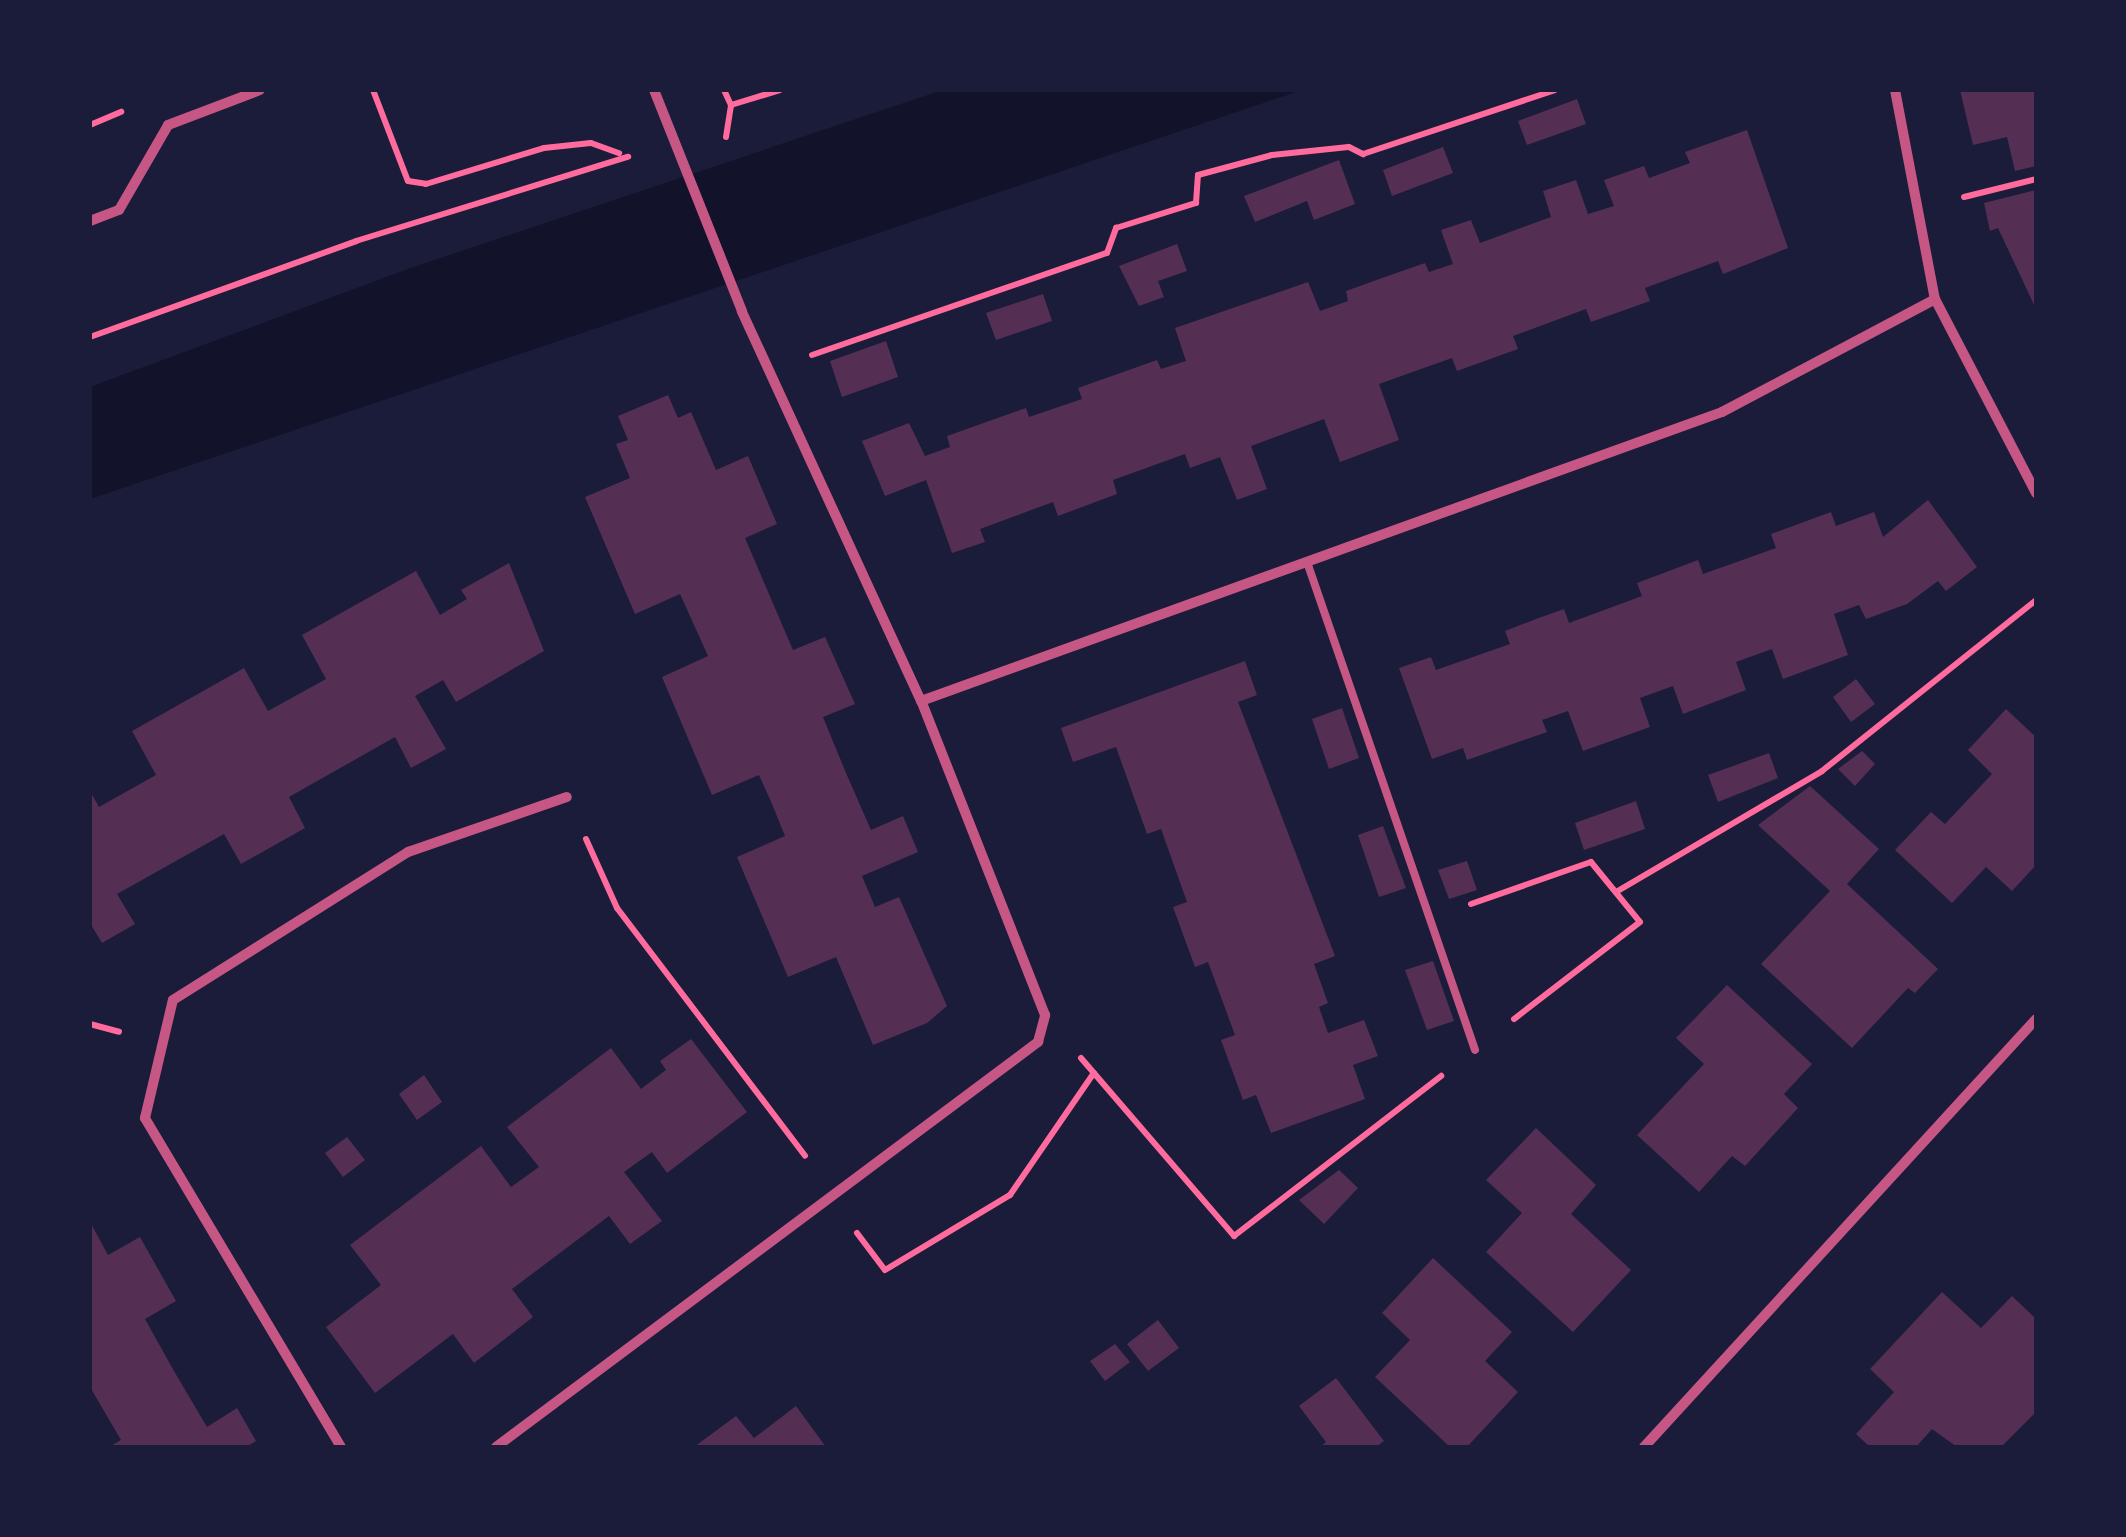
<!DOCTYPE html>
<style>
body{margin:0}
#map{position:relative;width:2126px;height:1537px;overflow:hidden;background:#1b1b3a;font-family:"Roboto Condensed",sans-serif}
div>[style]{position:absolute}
.water>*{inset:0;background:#12122b}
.building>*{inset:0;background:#542f53}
.path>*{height:6px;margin:-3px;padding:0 3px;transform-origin:3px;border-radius:3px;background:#ff6b9d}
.service>*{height:8px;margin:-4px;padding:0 4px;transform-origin:4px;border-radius:4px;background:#c65784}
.minor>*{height:10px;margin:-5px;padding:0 5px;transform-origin:5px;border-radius:5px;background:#c65784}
span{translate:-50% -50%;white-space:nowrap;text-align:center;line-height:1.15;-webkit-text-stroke:9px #1b1b3a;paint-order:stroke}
.frame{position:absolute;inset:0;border:92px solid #1b1b3a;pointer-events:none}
</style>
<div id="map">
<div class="water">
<i style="clip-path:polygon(943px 90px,1302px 90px,90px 499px,90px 387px,408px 269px)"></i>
</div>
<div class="building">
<i style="clip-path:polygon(1960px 90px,2036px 90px,2036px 166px,2015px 171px,2007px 137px,1973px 145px)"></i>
<i style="clip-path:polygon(1577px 99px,1586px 124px,1527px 145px,1518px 121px)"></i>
<i style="clip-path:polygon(1747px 130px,1788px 248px,1723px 274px,1718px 261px,1645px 288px,1650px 301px,1591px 322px,1586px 309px,1513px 336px,1518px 349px,1457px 371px,1452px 358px,1379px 384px,1399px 440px,1340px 462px,1324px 419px,1251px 446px,1267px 489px,1237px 500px,1220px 457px,1190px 468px,1185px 454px,1113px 480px,1117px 494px,1058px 516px,1053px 502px,980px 529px,985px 542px,952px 553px,926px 480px,885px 496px,862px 441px,909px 423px,925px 456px,950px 447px,947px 436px,1026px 408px,1029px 417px,1082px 399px,1078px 388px,1157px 360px,1161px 369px,1186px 361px,1175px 328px,1308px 282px,1320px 311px,1348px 301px,1346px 291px,1382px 278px,1425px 263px,1429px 272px,1453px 264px,1441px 230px,1471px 220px,1480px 243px,1518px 229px,1551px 217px,1543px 191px,1576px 180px,1588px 214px,1614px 206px,1604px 180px,1644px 166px,1649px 178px,1690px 163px,1685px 152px)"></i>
<i style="clip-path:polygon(1443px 147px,1453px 173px,1392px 196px,1383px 170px)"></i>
<i style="clip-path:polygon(1339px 160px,1355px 204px,1314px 220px,1307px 201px,1255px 222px,1244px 196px)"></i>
<i style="clip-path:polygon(2036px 190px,2036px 309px,1998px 228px,1990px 231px,1984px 203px)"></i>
<i style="clip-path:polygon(1177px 244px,1187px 271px,1158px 281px,1164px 297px,1139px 306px,1119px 266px)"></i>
<i style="clip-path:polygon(1043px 294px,1052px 321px,996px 340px,986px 313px)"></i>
<i style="clip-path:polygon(886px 341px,898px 377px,842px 397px,830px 361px)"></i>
<i style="clip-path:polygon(668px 395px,678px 418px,691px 412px,716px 470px,748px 456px,777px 524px,745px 538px,793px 650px,825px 637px,855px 704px,823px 717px,846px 773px,871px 830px,903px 816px,918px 852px,862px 876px,875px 907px,899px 897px,947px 1006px,927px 1023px,873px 1045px,836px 957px,788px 977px,737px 857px,785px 836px,772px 804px,759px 775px,712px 795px,662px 677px,708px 656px,680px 594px,635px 614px,585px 497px,630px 478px,616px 444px,628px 440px,618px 416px)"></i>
<i style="clip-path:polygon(1928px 500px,1977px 567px,1946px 591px,1938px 581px,1907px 604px,1866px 619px,1859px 605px,1834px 614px,1848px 655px,1783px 679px,1772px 649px,1736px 662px,1746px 690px,1683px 714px,1673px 686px,1640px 698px,1650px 727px,1583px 751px,1568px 711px,1542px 720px,1547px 732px,1467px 760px,1463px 748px,1432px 759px,1399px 668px,1431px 657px,1436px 670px,1510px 644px,1505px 631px,1536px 619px,1564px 609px,1569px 623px,1642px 596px,1637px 583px,1698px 560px,1703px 574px,1776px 548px,1771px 534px,1831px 512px,1836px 526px,1874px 512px,1883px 537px)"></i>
<i style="clip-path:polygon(509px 563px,544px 651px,456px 702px,443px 680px,415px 696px,446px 749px,411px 768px,395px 737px,289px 797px,305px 828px,241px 864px,224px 834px,117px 894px,135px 924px,102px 943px,90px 923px,90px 791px,99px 807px,156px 775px,132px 731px,244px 668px,268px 711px,326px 679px,302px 635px,416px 571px,440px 615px,467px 599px,461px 590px)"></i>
<i style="clip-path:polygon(1245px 661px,1257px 695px,1238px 702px,1335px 956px,1314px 964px,1328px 1003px,1319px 1007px,1328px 1033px,1364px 1020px,1378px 1056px,1353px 1065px,1365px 1099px,1271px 1133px,1256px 1095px,1243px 1100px,1221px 1040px,1235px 1035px,1208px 962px,1195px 967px,1173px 907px,1187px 902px,1161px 829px,1147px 834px,1116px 747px,1073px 762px,1061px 728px)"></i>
<i style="clip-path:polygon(1856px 679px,1875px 704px,1851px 722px,1833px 697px)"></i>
<i style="clip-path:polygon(1342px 708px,1359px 758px,1329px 769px,1312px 719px)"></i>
<i style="clip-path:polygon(2006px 709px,2036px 737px,2036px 865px,2012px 891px,1986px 867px,1952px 903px,1895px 850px,1931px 812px,1945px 824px,1992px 774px,1968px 750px)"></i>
<i style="clip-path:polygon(1862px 751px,1875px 764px,1855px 786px,1838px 769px)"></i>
<i style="clip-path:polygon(1769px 753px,1778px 778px,1718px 802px,1708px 775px)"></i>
<i style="clip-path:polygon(1810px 786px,1879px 849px,1847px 884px,1938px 969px,1915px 993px,1908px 988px,1852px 1048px,1761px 964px,1830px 891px,1758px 825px)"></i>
<i style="clip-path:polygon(1636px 801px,1645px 829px,1584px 850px,1575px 823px)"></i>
<i style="clip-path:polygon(1383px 826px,1406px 888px,1379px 897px,1358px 835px)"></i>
<i style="clip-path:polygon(1467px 861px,1477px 890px,1449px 899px,1438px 870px)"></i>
<i style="clip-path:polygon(1433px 961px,1454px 1021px,1427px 1030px,1405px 970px)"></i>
<i style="clip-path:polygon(1727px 985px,1812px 1064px,1784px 1094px,1798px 1108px,1745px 1166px,1732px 1156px,1699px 1192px,1637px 1135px,1704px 1064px,1676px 1038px)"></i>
<i style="clip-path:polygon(691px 1039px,747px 1112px,667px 1173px,652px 1152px,624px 1172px,662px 1221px,630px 1244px,609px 1216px,512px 1289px,533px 1317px,474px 1363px,453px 1334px,375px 1393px,326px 1327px,381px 1285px,350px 1245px,481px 1146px,511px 1187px,539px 1167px,507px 1127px,611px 1048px,641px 1089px,666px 1070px,660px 1061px)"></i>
<i style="clip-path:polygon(424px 1075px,442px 1102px,417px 1120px,399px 1094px)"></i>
<i style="clip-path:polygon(1536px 1128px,1596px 1185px,1571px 1214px,1631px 1270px,1573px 1332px,1486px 1252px,1522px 1213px,1486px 1180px)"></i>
<i style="clip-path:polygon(347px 1137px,365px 1160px,343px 1177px,325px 1153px)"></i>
<i style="clip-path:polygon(1339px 1170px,1358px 1188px,1324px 1224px,1299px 1200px)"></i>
<i style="clip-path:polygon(90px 1222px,108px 1255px,140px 1237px,176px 1301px,145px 1319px,174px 1371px,207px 1427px,237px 1408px,256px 1441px,246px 1447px,109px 1447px,121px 1440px,90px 1387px)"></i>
<i style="clip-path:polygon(1433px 1258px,1512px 1332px,1485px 1361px,1518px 1392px,1467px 1447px,1450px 1447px,1375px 1377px,1410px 1340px,1382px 1313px)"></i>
<i style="clip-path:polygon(1942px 1292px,1981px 1328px,2012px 1296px,2036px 1319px,2036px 1412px,2001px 1447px,1957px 1447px,1932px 1429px,1916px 1447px,1870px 1447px,1856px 1434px,1894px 1392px,1870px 1369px)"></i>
<i style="clip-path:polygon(1158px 1320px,1179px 1348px,1148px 1371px,1127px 1344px)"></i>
<i style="clip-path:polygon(1115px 1344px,1130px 1362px,1105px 1381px,1090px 1361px)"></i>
<i style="clip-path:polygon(1336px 1378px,1384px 1441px,1376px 1447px,1320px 1447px,1326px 1442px,1299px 1406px)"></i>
<i style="clip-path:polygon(796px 1406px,826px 1447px,694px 1447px,736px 1416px,754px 1438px)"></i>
</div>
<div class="path">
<i style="left:373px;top:90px;width:97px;rotate:69deg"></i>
<i style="left:408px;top:181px;width:18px;rotate:9deg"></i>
<i style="left:426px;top:184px;width:123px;rotate:-17deg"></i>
<i style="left:544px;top:148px;width:47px;rotate:-6.1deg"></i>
<i style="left:591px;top:143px;width:30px;rotate:20deg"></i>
<i style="left:724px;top:90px;width:17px;rotate:65deg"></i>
<i style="left:90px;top:125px;width:34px;rotate:-23deg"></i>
<i style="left:726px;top:137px;width:32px;rotate:-81deg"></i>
<i style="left:731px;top:105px;width:51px;rotate:-17deg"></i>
<i style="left:1964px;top:197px;width:74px;rotate:-14deg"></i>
<i style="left:90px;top:337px;width:283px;rotate:-19.8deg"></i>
<i style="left:356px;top:241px;width:285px;rotate:-17.2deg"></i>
<i style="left:812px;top:355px;width:312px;rotate:-19.1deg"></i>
<i style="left:1107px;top:253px;width:27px;rotate:-70deg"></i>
<i style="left:1116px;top:228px;width:84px;rotate:-17.4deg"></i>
<i style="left:1196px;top:203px;width:28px;rotate:-86deg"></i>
<i style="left:1198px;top:175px;width:77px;rotate:-15.1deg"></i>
<i style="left:1272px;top:155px;width:77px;rotate:-5.9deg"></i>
<i style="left:1349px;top:147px;width:16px;rotate:27deg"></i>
<i style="left:1363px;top:154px;width:202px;rotate:-18.4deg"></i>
<i style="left:586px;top:839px;width:76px;rotate:65.8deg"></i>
<i style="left:617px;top:908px;width:311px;rotate:52.8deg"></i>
<i style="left:1616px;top:892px;width:239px;rotate:-30.4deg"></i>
<i style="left:1822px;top:771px;width:274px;rotate:-38.6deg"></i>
<i style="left:1471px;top:904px;width:127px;rotate:-19.3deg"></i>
<i style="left:1591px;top:862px;width:77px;rotate:50.8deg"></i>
<i style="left:1640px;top:922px;width:159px;rotate:142.4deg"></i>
<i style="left:90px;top:1024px;width:30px;rotate:15deg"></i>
<i style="left:1081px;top:1058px;width:235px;rotate:49.3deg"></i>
<i style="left:1234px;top:1236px;width:262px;rotate:-37.7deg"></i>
<i style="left:857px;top:1233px;width:46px;rotate:52.9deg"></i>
<i style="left:885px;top:1270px;width:146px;rotate:-31deg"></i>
<i style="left:1010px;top:1195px;width:148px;rotate:-55.5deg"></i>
</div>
<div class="service">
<i style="left:1307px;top:562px;width:516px;rotate:71deg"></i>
</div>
<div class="minor">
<i style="left:1895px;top:90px;width:213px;rotate:79.2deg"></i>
<i style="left:1935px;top:299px;width:219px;rotate:62.5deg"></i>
<i style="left:90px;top:221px;width:31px;rotate:-21deg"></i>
<i style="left:119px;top:210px;width:98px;rotate:-60deg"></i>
<i style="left:168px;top:125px;width:98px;rotate:-20.8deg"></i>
<i style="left:921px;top:701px;width:852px;rotate:-19.84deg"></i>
<i style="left:1722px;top:412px;width:241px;rotate:-27.9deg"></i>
<i style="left:341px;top:1447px;width:383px;rotate:-120.8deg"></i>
<i style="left:145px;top:1118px;width:121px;rotate:-76.7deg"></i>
<i style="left:173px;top:1000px;width:278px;rotate:-32.2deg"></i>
<i style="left:408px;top:852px;width:168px;rotate:-19.1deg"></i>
<i style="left:496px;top:1447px;width:677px;rotate:-36.77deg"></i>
<i style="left:1038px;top:1042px;width:28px;rotate:-75deg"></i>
<i style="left:1045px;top:1015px;width:338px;rotate:-111.5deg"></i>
<i style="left:921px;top:701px;width:429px;rotate:-114.7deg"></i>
<i style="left:742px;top:311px;width:238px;rotate:-111.7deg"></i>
<i style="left:1644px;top:1447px;width:580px;rotate:-47.51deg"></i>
</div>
<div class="frame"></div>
</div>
